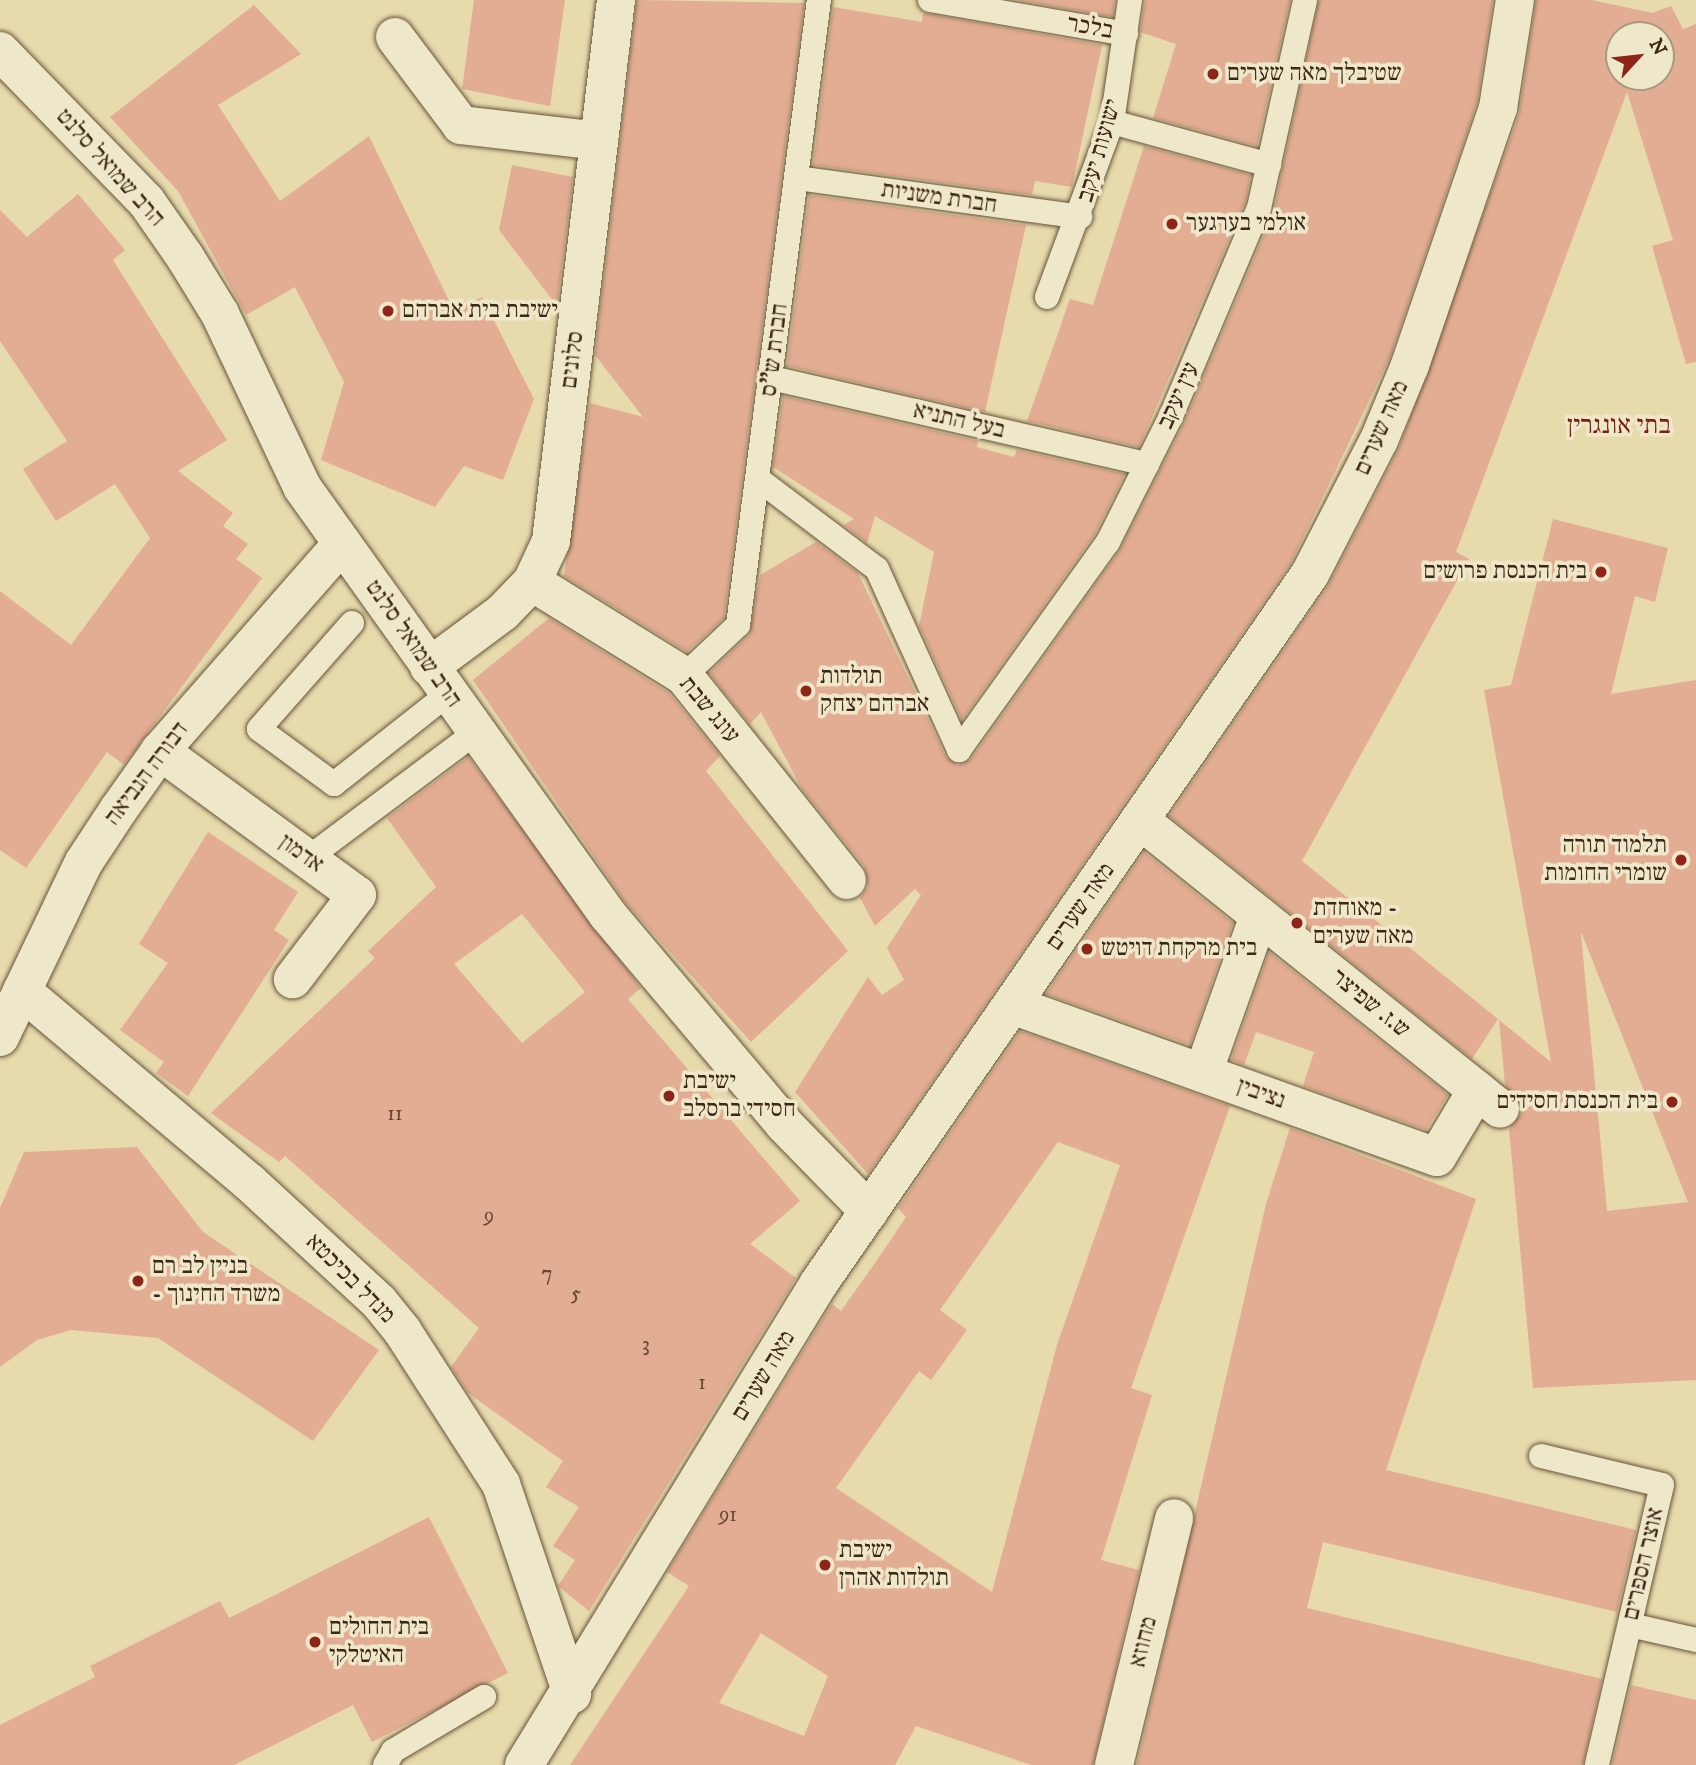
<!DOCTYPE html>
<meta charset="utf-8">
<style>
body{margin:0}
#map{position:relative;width:1696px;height:1765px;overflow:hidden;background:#e7daac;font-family:"IM FELL DW Pica","Frank Ruhl Libre",serif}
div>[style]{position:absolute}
.building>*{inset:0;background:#e2ad92}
.roads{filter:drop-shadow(0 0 2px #68543b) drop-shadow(0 0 2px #68543b)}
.lane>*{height:24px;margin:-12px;padding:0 12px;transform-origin:12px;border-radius:12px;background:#efe7c9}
.street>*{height:38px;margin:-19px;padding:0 19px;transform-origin:19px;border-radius:19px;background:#efe7c9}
.secondary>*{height:38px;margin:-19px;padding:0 19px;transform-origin:19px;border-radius:19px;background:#efe7c9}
.dots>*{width:19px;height:19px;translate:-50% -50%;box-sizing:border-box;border:4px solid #efe7c9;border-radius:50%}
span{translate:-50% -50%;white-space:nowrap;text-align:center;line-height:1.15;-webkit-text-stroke:7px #efe7c9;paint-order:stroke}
.number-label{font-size:21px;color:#664834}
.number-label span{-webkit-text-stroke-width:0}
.street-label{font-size:24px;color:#3d2715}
.poi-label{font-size:24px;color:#3d2715}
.left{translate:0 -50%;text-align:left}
.right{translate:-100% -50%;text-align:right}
.neighbourhood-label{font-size:26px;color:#7a1f14}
.north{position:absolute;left:1605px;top:21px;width:70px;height:70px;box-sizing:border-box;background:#efe7c9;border:2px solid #a89a81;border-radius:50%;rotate:63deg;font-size:19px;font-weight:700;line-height:28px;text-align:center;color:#3d2715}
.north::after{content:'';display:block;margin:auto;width:24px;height:32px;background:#8f2418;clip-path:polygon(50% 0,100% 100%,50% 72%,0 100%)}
</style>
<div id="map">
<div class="building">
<i style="clip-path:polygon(474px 0,565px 0,550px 106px,462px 89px)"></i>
<i style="clip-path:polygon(637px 0,804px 3px,724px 618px,687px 652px,564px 576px,590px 403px,643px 417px,595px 355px)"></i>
<i style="clip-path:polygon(1017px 0,1115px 0,1113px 17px)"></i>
<i style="clip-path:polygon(1145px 0,1290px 0,1257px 146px,1153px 118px,1176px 44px,1140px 32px)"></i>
<i style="clip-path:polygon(1319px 0,1493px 0,1477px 103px,1390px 357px,1291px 563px,868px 1174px,795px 1092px,868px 977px,882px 995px,904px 980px,887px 948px,921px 895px,915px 889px,875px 926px,860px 898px,868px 887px,864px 866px,802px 789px,761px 712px,750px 724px,709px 673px,749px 635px,760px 575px,816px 542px,858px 573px,946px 757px,958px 765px,971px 759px,1120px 550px,1184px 423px,1273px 214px)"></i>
<i style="clip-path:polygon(evenodd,1536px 0,1592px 0,1652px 13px,1671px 6px,1683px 29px,1696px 24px,1696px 362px,1686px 364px,1652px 246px,1673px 240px,1627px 92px,1456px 552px,1469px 559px,1302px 861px,1498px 1019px,1472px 1059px,1169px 816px,1328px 586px,1399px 448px,1519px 115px,1536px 0,1619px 35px,1661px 35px,1661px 77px,1619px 77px,1619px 35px)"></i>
<i style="clip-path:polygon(254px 5px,301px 54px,218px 105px,280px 201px,369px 136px,454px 311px,482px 297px,534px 399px,503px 480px,464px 466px,435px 507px,321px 460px,344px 382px,295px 287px,246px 315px,178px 191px,110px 117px)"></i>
<i style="clip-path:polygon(833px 7px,922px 22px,923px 13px,1102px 45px,1072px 187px,1035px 181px,1032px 195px,813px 165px)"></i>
<i style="clip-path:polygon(1144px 146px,1251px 175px,1245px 203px,1139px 447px,1027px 421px,1070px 299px,1093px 305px)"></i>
<i style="clip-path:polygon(512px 165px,573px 177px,557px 306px,499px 230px)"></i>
<i style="clip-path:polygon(78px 194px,125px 250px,113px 260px,227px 440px,178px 471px,233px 513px,223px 526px,248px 544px,236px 559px,262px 578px,124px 765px,107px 752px,26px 868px,0 850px,0 591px,71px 645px,150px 538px,115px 484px,56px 521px,23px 469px,67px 441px,0 341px,0 210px,27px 237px)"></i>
<i style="clip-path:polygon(809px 195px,1026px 225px,985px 412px,787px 366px)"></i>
<i style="clip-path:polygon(783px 396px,978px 441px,977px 447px,1014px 457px,1017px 450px,1125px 474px,1095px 534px,962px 720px,919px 626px,934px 552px,875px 516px,867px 543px,844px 525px,854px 519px,773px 467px)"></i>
<i style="clip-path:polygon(evenodd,1553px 519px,1668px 548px,1655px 602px,1635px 596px,1611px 694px,1696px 680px,1696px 1380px,1533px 1388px,1509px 1129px,1522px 1112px,1505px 1085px,1499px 1020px,1551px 1062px,1484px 690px,1511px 685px,1553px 519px,1581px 934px,1582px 934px,1688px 1202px,1607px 1211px,1581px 934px)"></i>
<i style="clip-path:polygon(549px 618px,669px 693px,720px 756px,706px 771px,848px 951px,751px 1042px,625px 902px,473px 680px)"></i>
<i style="clip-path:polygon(evenodd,468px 757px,641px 988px,628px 999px,800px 1201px,750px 1244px,796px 1278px,589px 1611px,558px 1586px,575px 1560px,553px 1546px,579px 1507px,546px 1487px,563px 1461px,468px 1393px,451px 1367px,479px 1328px,285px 1156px,279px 1162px,211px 1113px,375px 958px,368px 951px,436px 887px,387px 818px,468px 757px,522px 914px,585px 992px,522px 1043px,454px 964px,522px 914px)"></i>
<i style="clip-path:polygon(208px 832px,298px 892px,274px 930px,289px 940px,188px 1096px,156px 1073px,164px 1062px,120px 1030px,168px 963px,139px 944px)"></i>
<i style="clip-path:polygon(1144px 852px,1233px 923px,1190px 1045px,1046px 994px)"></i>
<i style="clip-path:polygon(1269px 952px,1448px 1095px,1426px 1130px,1303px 1086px,1314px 1052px,1256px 1032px,1244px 1065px,1231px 1060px)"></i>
<i style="clip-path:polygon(evenodd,1020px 1031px,1230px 1106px,1131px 1388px,1152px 1395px,1101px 1560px,1139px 1570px,1093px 1765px,1031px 1765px,916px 1726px,895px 1765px,570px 1765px,689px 1586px,667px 1572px,832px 1304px,841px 1311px,882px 1253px,906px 1217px,898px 1208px,1020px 1031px,1058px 1142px,1120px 1165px,1057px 1345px,992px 1592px,836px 1488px,919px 1371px,931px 1380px,967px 1330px,940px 1310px,1058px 1142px,1020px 1031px,761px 1633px,828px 1676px,804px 1736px,719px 1703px,761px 1633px)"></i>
<i style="clip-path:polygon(1290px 1128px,1476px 1199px,1386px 1470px,1636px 1530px,1617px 1612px,1323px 1542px,1307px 1608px,1602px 1679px,1583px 1765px,1137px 1765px,1266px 1204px)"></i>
<i style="clip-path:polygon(137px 1147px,203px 1232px,379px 1350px,313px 1441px,158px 1338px,71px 1330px,37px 1340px,0 1367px,0 1208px,24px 1152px)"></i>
<i style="clip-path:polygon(429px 1517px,508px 1673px,372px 1742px,353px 1705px,234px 1765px,0 1765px,0 1725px,95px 1677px,90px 1666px,220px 1601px,229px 1618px)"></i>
<i style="clip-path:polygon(1631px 1685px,1696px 1700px,1696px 1765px,1612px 1765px)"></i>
</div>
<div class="roads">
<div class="lane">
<i style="left:930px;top:0;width:199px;rotate:9.8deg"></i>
<i style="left:1112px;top:122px;width:163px;rotate:15.3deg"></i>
<i style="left:797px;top:178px;width:286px;rotate:7.8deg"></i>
<i style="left:1047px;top:297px;width:187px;rotate:-69.6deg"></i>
<i style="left:1112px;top:122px;width:123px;rotate:-81.6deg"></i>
<i style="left:771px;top:378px;width:386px;rotate:12.9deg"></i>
<i style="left:758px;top:479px;width:149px;rotate:37.1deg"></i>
<i style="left:877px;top:569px;width:199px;rotate:65.6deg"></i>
<i style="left:959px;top:750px;width:256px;rotate:-54.4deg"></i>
<i style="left:1108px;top:542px;width:141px;rotate:-63.4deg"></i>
<i style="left:1171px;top:416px;width:226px;rotate:-67.1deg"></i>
<i style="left:1259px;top:208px;width:213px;rotate:-77.5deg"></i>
<i style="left:352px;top:623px;width:141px;rotate:131.3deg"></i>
<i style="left:259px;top:729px;width:93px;rotate:36.3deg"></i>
<i style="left:334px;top:784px;width:145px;rotate:-38.3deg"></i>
<i style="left:684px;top:676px;width:74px;rotate:-43.4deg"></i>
<i style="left:738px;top:625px;width:630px;rotate:-82.62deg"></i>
<i style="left:307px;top:859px;width:211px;rotate:-36.9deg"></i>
<i style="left:1541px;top:1456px;width:124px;rotate:13.5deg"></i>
<i style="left:1662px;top:1485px;width:287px;rotate:103.1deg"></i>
<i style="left:1630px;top:1625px;width:68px;rotate:12.8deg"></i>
<i style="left:385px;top:1765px;width:16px;rotate:-60deg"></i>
<i style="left:393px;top:1751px;width:106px;rotate:-30.7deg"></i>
</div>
<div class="street">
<i style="left:395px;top:37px;width:110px;rotate:53.1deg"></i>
<i style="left:461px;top:125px;width:139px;rotate:6.6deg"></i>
<i style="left:0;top:51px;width:209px;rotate:45.8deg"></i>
<i style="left:146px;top:201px;width:68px;rotate:55.1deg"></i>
<i style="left:185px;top:257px;width:67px;rotate:58.4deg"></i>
<i style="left:220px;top:314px;width:191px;rotate:64.6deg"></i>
<i style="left:302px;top:487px;width:526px;rotate:54.44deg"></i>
<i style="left:608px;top:915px;width:273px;rotate:49.9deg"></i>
<i style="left:784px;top:1124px;width:122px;rotate:45.7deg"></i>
<i style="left:532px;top:582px;width:179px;rotate:31.7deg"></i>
<i style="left:684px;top:676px;width:261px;rotate:51.4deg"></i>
<i style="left:429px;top:667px;width:92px;rotate:-36.6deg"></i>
<i style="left:503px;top:612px;width:42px;rotate:-46deg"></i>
<i style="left:532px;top:582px;width:45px;rotate:-65.1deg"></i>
<i style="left:551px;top:541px;width:545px;rotate:-83.15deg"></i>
<i style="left:160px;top:751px;width:244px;rotate:36.2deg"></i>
<i style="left:357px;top:895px;width:106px;rotate:127.3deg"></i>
<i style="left:1141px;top:821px;width:460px;rotate:38.7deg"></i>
<i style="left:22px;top:991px;width:297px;rotate:40.1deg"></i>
<i style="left:249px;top:1182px;width:177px;rotate:42.7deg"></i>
<i style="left:379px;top:1302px;width:38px;rotate:51deg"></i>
<i style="left:403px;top:1332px;width:181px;rotate:57.2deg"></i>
<i style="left:501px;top:1484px;width:222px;rotate:71.3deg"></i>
<i style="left:1012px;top:1005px;width:451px;rotate:19.7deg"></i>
<i style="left:1437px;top:1157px;width:78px;rotate:-59.2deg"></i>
<i style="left:0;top:1037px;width:194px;rotate:-64.4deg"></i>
<i style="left:84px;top:862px;width:64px;rotate:-56.6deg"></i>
<i style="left:119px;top:809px;width:71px;rotate:-54.7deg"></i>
<i style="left:160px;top:751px;width:276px;rotate:-48.7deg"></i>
<i style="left:1203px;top:1073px;width:167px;rotate:-70.4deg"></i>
<i style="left:1114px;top:1765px;width:254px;rotate:-76.3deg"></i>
</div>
<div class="secondary">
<i style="left:524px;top:1765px;width:565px;rotate:-58.53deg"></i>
<i style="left:819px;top:1283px;width:862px;rotate:-55.3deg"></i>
<i style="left:1310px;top:574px;width:151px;rotate:-62.8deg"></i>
<i style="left:1379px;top:440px;width:81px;rotate:-67.5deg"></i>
<i style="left:1410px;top:365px;width:272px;rotate:-71.1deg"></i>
<i style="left:1498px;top:108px;width:109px;rotate:-81.1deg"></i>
</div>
</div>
<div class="dots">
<i style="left:1213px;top:74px;background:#8f2418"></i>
<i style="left:1172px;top:224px;background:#8f2418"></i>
<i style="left:388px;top:311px;background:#8f2418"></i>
<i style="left:1601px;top:572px;background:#8f2418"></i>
<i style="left:806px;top:691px;background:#8f2418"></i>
<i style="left:1681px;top:860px;background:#8f2418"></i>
<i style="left:1297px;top:923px;background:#8f2418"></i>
<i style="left:1087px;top:949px;background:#8f2418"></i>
<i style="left:669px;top:1096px;background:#8f2418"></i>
<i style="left:1672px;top:1102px;background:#8f2418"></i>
<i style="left:138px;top:1281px;background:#8f2418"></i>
<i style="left:825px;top:1565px;background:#8f2418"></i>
<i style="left:315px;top:1642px;background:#8f2418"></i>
</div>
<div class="number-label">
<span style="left:395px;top:1114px">11</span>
<span style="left:489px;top:1216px">9</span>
<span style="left:547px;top:1274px">7</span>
<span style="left:576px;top:1294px">5</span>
<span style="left:646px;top:1345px">3</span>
<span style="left:702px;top:1383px">1</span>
<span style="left:728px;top:1515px">91</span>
</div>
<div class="street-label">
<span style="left:1090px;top:28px;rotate:10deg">בלכר</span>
<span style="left:1100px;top:151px;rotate:-74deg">ישועות יעקב</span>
<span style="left:110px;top:168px;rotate:48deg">הרב שמואל סלנט</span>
<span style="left:939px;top:198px;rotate:8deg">חברת משניות</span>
<span style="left:775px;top:350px;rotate:-83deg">חברת ש"ס</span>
<span style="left:573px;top:360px;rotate:-83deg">סלונים</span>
<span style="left:1179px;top:396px;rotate:-66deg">עין יעקב</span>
<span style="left:959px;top:421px;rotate:13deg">בעל התניא</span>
<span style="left:1382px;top:428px;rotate:-66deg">מאה שערים</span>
<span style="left:413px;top:644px;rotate:55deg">הרב שמואל סלנט</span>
<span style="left:709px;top:710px;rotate:50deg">עונג שבת</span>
<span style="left:147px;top:774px;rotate:-53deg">דבורה הנביאה</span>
<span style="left:301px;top:854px;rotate:36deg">אדמון</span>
<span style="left:1081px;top:907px;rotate:-55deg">מאה שערים</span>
<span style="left:1370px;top:1004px;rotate:39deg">ש.ז. שפיצר</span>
<span style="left:1261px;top:1094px;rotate:20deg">נציבין</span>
<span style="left:350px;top:1279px;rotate:45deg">מנדל בכיכטא</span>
<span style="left:764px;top:1376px;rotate:-59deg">מאה שערים</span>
<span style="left:1644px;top:1564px;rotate:-77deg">אוצר הספרים</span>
<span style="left:1144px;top:1642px;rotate:-76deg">מחוזא</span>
</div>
<div class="poi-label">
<span class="left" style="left:1227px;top:74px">שטיבלך מאה שערים</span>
<span class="left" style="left:1186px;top:224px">אולמי בערגער</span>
<span class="left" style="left:402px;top:311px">ישיבת בית אברהם</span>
<span class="right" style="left:1587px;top:572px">בית הכנסת פרושים</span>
<span class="left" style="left:820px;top:691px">תולדות<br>אברהם יצחק</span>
<span class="right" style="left:1667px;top:860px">תלמוד תורה<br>שומרי החומות</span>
<span class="left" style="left:1313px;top:923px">מאוחדת -<br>מאה שערים</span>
<span class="left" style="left:1101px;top:949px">בית מרקחת דויטש</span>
<span class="left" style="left:683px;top:1096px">ישיבת<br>חסידי ברסלב</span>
<span class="right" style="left:1658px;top:1102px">בית הכנסת חסידים</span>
<span class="left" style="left:152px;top:1281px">בניין לב רם<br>- משרד החינוך</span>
<span class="left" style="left:839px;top:1565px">ישיבת<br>תולדות אהרן</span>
<span class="left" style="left:329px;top:1642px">בית החולים<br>האיטלקי</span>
</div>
<div class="neighbourhood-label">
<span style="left:1619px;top:426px">בתי אונגרין</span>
</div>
<div class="north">N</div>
</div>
